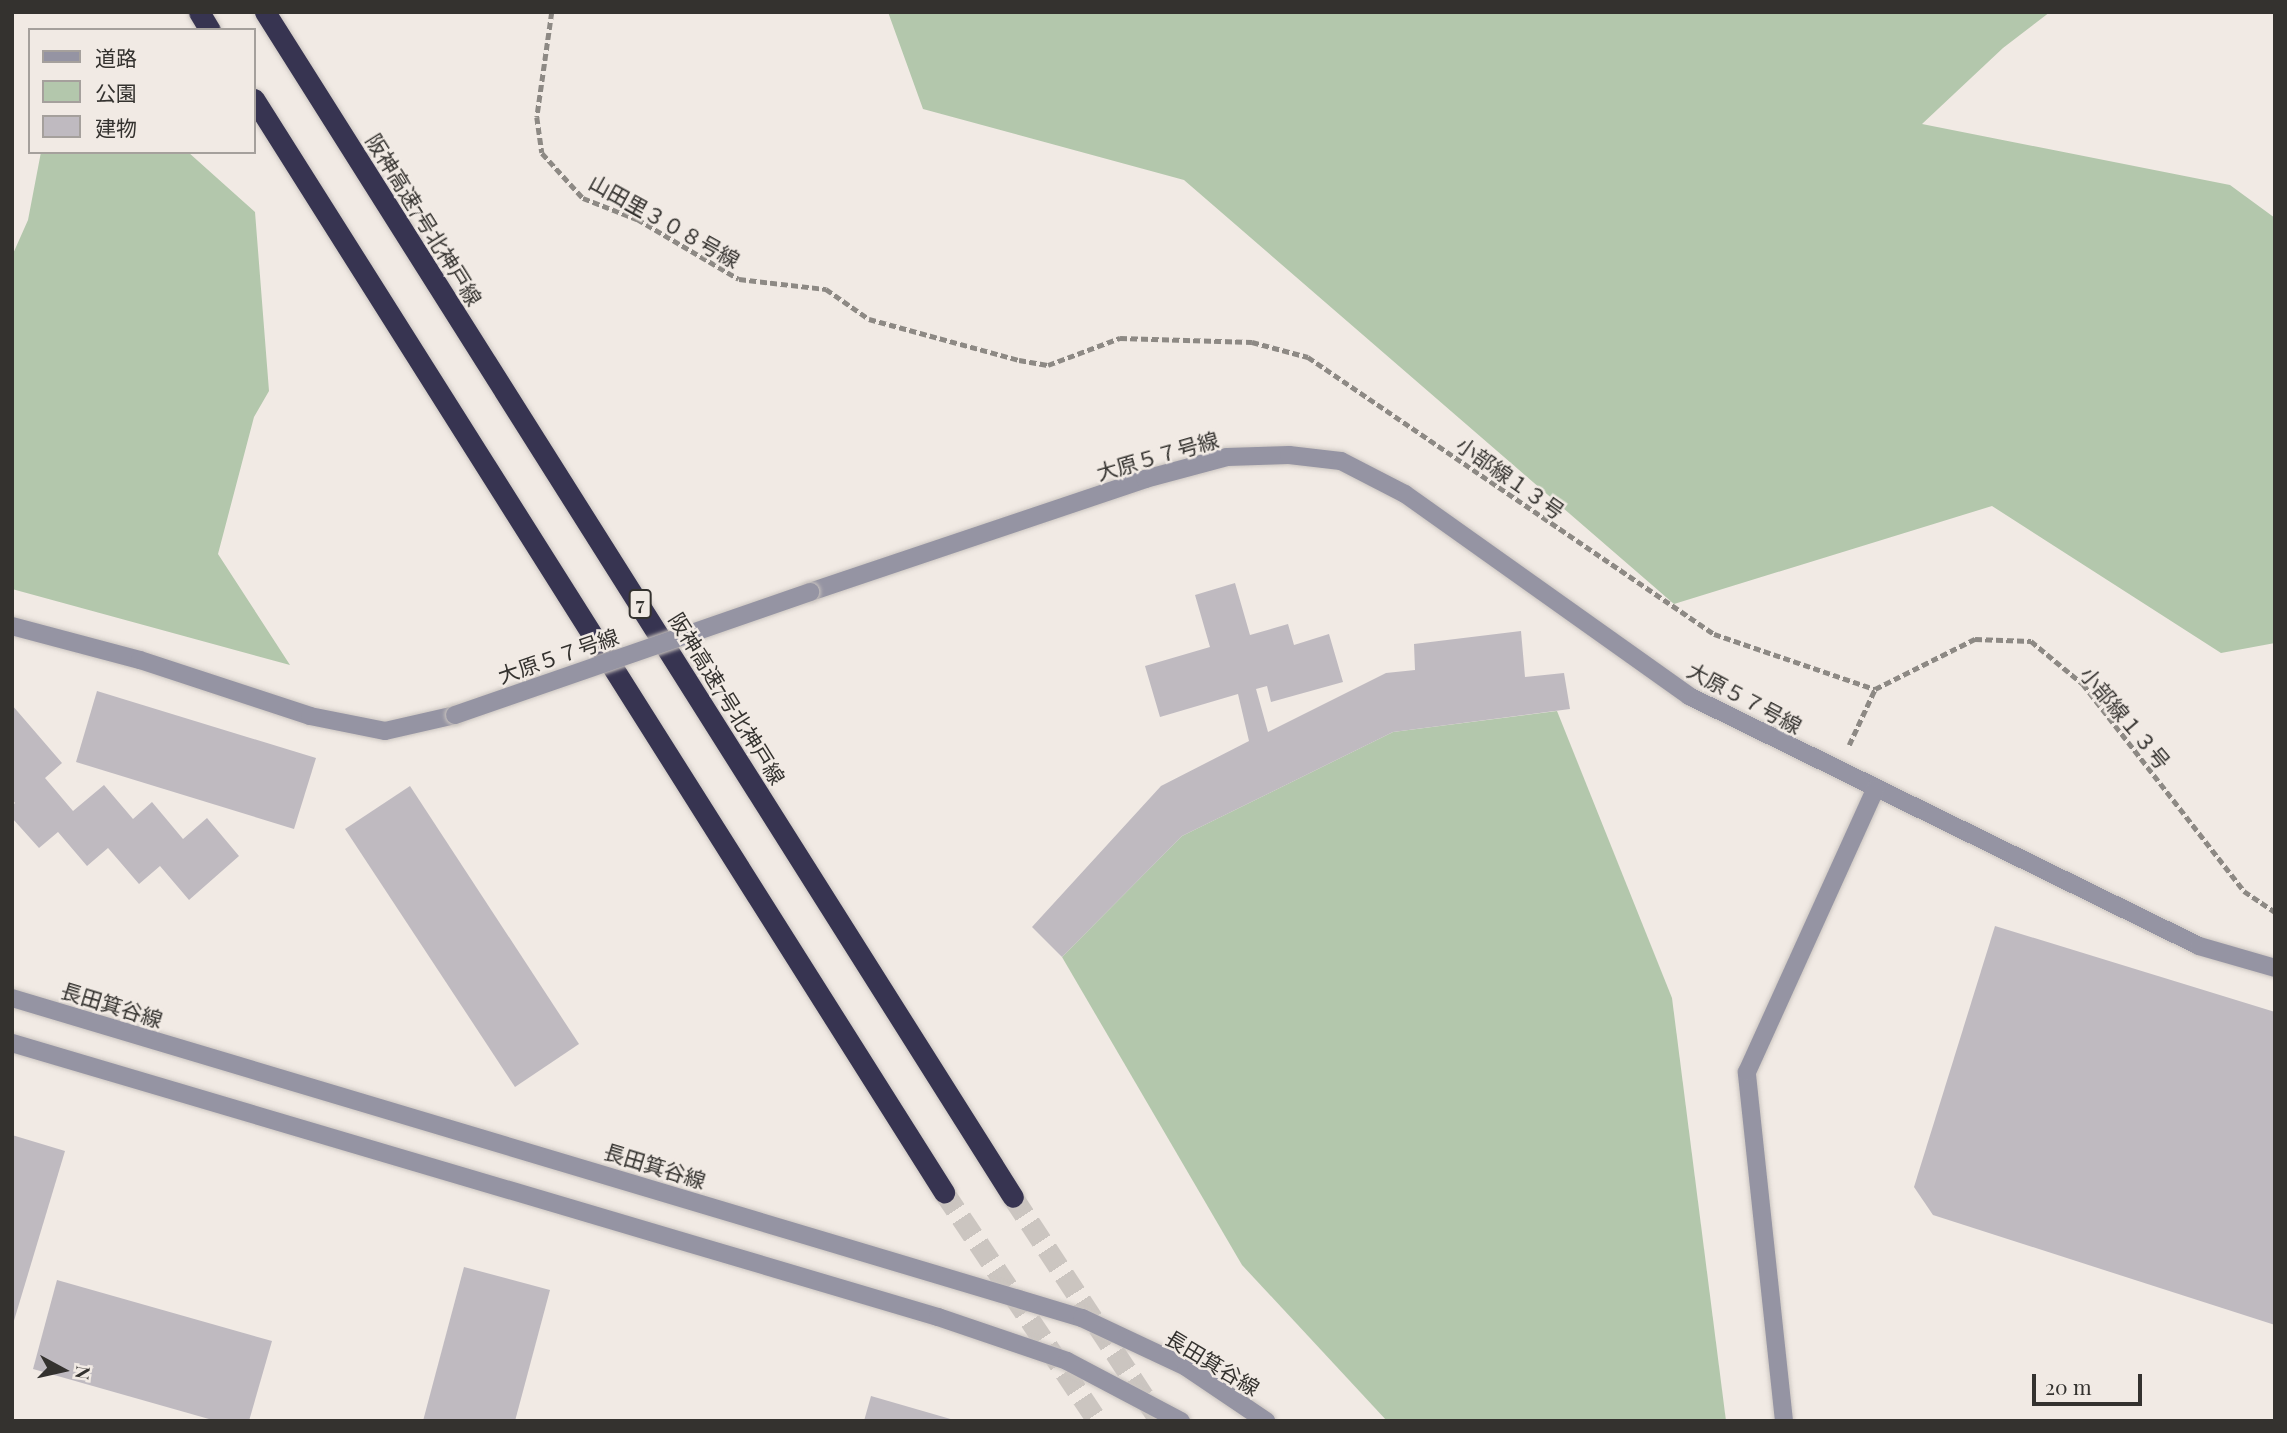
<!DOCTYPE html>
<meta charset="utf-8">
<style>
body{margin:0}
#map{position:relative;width:2287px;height:1433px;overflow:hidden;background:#f1eae4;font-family:"Playfair Display","Noto Sans JP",serif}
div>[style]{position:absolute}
.green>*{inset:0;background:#b3c7ac}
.building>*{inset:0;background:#bfbac0}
.highway-tunnel>*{height:21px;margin-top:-10.5px;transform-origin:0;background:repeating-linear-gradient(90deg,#cbc5c0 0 21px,transparent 0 31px)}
.path>*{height:4.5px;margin-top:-2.25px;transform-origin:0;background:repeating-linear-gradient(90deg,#8d8984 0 7px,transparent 0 10.5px)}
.roads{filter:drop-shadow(0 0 2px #cbc5c0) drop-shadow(0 0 2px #cbc5c0)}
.minor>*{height:18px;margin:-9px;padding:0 9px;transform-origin:9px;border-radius:9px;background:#9594a3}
.highway>*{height:21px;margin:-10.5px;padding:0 10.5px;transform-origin:10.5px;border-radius:10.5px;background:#373451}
.bridges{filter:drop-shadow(0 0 2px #cbc5c0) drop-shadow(0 0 2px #cbc5c0)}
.minor-bridge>*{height:18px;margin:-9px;padding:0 9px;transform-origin:9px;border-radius:9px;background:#9594a3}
span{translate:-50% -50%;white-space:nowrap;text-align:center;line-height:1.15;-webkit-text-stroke:5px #f1eae4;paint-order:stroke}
.shield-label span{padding:2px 5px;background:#f1eae4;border:2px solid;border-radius:5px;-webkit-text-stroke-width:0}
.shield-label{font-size:19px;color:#34322f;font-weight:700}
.street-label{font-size:21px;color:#34322f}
.frame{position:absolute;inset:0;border:14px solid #34322f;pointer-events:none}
.legend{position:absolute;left:28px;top:28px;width:228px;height:126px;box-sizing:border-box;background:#f1eae4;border:2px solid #a5a09c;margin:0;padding:9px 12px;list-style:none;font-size:21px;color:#34322f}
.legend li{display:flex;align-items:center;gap:14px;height:35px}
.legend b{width:35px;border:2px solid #a5a09c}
.north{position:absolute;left:28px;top:1335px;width:70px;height:70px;-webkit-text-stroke:5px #f1eae4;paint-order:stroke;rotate:98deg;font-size:19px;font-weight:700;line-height:28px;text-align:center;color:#34322f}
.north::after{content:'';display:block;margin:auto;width:24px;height:32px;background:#34322f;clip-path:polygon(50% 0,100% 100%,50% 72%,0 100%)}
.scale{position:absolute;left:2032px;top:1374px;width:110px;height:32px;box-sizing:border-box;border:4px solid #34322f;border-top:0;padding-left:9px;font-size:21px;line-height:24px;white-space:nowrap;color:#34322f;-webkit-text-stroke:5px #f1eae4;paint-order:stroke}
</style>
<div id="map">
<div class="green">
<i style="clip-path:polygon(888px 12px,2050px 12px,2003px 48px,1922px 124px,2230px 185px,2275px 218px,2275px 643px,2221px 653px,1992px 506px,1674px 604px,1184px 180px,923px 109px)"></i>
<i style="clip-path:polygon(41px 152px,188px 152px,255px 212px,269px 391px,254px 417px,218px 554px,290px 665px,12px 589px,12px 256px,28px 220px)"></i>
<i style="clip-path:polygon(1557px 711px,1672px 998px,1726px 1421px,1387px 1421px,1242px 1265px,1062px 957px,1182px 836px,1393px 732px)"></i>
</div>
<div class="building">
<i style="clip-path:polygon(1235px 583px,1250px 635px,1288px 624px,1294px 645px,1329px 634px,1343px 682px,1271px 702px,1267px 686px,1256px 689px,1268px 732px,1386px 673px,1415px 670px,1414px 644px,1521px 631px,1525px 677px,1564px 673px,1570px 709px,1393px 732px,1182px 836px,1062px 957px,1032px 927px,1161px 786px,1249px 741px,1238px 694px,1160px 717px,1145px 666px,1210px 647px,1195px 595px)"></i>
<i style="clip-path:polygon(97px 691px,316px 758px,294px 829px,76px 762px)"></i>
<i style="clip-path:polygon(12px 705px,62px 763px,45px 778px,73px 811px,104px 785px,133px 819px,152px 802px,183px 839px,207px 818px,239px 856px,189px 900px,160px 866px,139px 884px,108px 848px,87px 866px,58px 832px,39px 848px,12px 818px,12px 806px,15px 803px,12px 799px)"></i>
<i style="clip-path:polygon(410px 786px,579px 1044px,515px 1087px,345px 829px)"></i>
<i style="clip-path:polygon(1995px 926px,2275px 1012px,2275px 1325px,1933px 1215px,1914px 1187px)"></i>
<i style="clip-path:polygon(12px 1135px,65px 1151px,13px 1324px,12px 1324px)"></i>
<i style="clip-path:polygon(464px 1267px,550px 1290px,515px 1421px,423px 1421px)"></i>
<i style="clip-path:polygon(57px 1280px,272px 1341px,249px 1421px,216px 1421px,33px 1369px)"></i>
<i style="clip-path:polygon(871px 1396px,954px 1420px,954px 1421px,864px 1421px)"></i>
</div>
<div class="highway-tunnel">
<i style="left:944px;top:1192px;width:276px;rotate:56.1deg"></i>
<i style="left:1013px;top:1197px;width:268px;rotate:56.7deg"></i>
</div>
<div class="path">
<i style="left:552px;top:12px;width:106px;rotate:98.1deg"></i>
<i style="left:537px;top:117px;width:36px;rotate:82deg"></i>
<i style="left:542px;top:153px;width:61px;rotate:47.7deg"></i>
<i style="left:583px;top:198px;width:58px;rotate:21.3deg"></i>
<i style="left:637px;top:219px;width:118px;rotate:30.5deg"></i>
<i style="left:739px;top:279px;width:88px;rotate:6.6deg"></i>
<i style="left:826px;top:289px;width:52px;rotate:34.9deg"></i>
<i style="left:869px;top:319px;width:156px;rotate:15.3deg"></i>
<i style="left:1019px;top:360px;width:29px;rotate:10deg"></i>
<i style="left:1048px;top:365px;width:77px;rotate:-20.6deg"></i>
<i style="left:1120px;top:338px;width:132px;rotate:1.7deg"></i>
<i style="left:1252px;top:342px;width:58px;rotate:15deg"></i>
<i style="left:1308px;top:357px;width:491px;rotate:34.3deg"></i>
<i style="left:1714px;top:634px;width:170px;rotate:18.9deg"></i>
<i style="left:1849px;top:745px;width:62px;rotate:-65.1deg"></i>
<i style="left:1875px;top:689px;width:112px;rotate:-26.6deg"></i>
<i style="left:1975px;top:639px;width:56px;rotate:2deg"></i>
<i style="left:2031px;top:641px;width:67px;rotate:39.6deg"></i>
<i style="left:2083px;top:684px;width:262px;rotate:52.1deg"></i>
<i style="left:2244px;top:891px;width:37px;rotate:34deg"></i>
</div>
<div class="roads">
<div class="minor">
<i style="left:810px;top:592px;width:354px;rotate:-18.6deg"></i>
<i style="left:1145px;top:479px;width:85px;rotate:-15deg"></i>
<i style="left:1227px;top:457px;width:62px;rotate:-1.8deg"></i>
<i style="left:1289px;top:455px;width:52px;rotate:6.6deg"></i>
<i style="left:1341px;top:461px;width:72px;rotate:27.3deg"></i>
<i style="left:1405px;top:494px;width:349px;rotate:35.4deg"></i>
<i style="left:1689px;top:696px;width:568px;rotate:26.11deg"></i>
<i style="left:2199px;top:946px;width:79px;rotate:16.1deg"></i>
<i style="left:12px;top:626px;width:132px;rotate:14.9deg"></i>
<i style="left:140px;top:660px;width:179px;rotate:18.2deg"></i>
<i style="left:310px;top:716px;width:76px;rotate:11.3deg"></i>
<i style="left:385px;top:731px;width:72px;rotate:-12.9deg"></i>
<i style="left:12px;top:998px;width:1117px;rotate:16.65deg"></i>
<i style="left:1082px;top:1318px;width:115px;rotate:25.2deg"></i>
<i style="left:1186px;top:1367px;width:97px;rotate:34deg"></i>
<i style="left:12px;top:1043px;width:966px;rotate:16.48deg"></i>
<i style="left:938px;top:1317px;width:136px;rotate:18.8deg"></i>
<i style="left:1067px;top:1361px;width:129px;rotate:27.8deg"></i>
<i style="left:1784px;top:1421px;width:351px;rotate:-96.1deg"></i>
<i style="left:1747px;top:1072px;width:310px;rotate:-65.6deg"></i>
</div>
<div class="highway">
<i style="left:199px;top:12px;width:21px;rotate:59deg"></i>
<i style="left:265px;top:12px;width:1401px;rotate:57.74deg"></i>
<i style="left:254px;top:99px;width:1293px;rotate:57.74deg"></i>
</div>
</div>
<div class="bridges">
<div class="minor-bridge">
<i style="left:455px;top:715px;width:376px;rotate:-19.1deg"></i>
</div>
</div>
<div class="shield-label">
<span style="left:640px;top:604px">7</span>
</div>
<div class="street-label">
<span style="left:425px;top:219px;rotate:58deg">阪神高速7号北神戸線</span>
<span style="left:665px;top:220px;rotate:29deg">山田里３０８号線</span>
<span style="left:1157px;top:455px;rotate:-16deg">大原５７号線</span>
<span style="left:1511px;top:477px;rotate:35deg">小部線１３号</span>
<span style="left:558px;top:655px;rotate:-19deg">大原５７号線</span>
<span style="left:1745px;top:697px;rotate:28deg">大原５７号線</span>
<span style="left:728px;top:698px;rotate:58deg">阪神高速7号北神戸線</span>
<span style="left:2126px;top:717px;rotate:50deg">小部線１３号</span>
<span style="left:112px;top:1004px;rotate:17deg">長田箕谷線</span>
<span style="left:655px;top:1165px;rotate:17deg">長田箕谷線</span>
<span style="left:1213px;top:1362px;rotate:31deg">長田箕谷線</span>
</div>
<div class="frame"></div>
<ul class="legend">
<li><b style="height:9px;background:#9594a3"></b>道路</li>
<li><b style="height:19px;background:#b3c7ac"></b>公園</li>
<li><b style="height:19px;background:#bfbac0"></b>建物</li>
</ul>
<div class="north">N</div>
<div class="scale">20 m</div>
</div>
